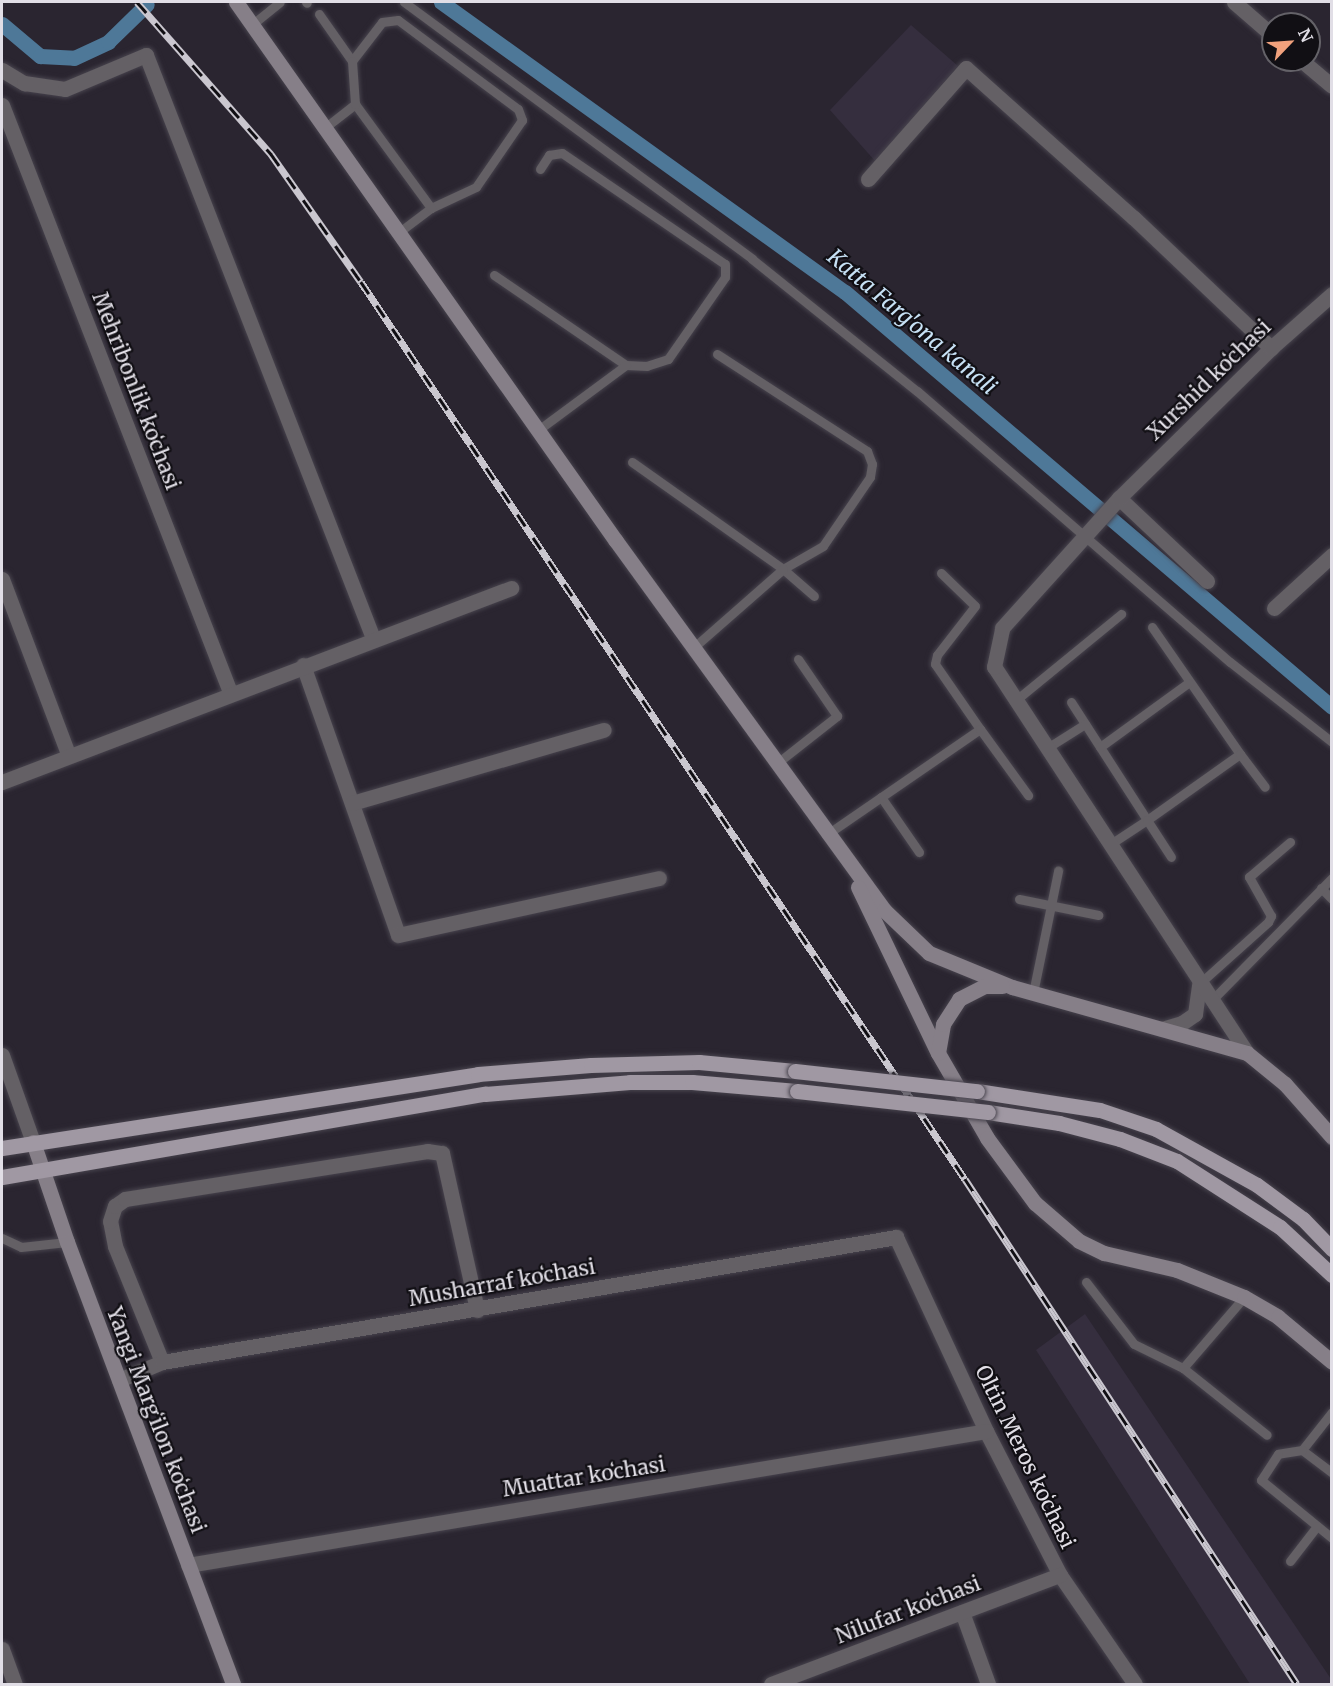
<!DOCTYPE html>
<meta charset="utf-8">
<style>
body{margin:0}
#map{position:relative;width:1333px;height:1686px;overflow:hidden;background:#2a2530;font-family:Merriweather,serif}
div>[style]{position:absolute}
.built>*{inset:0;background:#352e3e}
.canal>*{height:15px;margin:-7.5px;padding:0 7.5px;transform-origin:7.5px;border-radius:7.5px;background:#4e7898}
.roads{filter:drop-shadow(0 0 2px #47434d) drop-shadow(0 0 2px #47434d)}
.lane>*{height:9px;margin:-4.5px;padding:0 4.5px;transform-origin:4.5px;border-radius:4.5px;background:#646065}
.street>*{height:15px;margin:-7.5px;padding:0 7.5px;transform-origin:7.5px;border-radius:7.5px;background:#646065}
.secondary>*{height:15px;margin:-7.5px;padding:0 7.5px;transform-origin:7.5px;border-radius:7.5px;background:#867f88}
.primary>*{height:15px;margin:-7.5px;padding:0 7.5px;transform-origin:7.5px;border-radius:7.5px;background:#a098a3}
.rail>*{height:7px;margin-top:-3.5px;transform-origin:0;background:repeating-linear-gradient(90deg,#110f14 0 14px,#cac7cf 0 28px);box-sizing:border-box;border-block:2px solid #cac7cf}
.bridges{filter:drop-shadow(0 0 2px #47434d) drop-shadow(0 0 2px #47434d)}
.primary-bridge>*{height:15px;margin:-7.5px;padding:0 7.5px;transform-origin:7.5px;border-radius:7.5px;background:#a098a3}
span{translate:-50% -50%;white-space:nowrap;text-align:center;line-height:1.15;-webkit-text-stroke:4.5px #110f14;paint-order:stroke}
.street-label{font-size:21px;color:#e1dee6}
.water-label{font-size:22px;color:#c7e1f5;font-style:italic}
.frame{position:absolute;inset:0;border:3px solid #e1dee6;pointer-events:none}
.north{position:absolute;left:1261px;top:12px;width:60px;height:60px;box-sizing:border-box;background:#110f14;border:2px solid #646268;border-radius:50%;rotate:65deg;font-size:16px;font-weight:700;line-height:24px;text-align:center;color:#e1dee6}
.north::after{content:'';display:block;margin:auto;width:21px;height:27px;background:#f1a17d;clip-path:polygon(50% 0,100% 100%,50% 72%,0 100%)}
</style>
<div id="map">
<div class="built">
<i style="clip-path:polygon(911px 25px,958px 66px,875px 161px,830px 110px)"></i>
<i style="clip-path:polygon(1085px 1314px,1331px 1679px,1331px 1684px,1250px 1684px,1036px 1350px)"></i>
</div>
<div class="canal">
<i style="left:441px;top:2px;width:497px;rotate:35.7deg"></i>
<i style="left:845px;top:292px;width:640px;rotate:40.44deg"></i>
<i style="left:2px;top:24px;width:50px;rotate:40.1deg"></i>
<i style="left:40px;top:56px;width:34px;rotate:3deg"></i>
<i style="left:74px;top:58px;width:38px;rotate:-25deg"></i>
<i style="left:108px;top:42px;width:54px;rotate:-44.3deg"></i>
</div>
<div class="roads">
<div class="lane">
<i style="left:306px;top:2px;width:1px;rotate:45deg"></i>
<i style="left:404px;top:2px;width:433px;rotate:36.4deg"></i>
<i style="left:752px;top:259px;width:211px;rotate:38.7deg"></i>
<i style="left:917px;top:391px;width:414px;rotate:40.9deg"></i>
<i style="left:1230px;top:662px;width:130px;rotate:38.1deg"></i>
<i style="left:319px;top:14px;width:57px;rotate:54.9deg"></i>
<i style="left:352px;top:61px;width:49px;rotate:-52.4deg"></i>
<i style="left:382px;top:22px;width:16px;rotate:-7deg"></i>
<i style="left:398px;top:20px;width:149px;rotate:36.6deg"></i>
<i style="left:518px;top:109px;width:12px;rotate:70deg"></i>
<i style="left:522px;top:120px;width:81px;rotate:124.5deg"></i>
<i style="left:476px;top:187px;width:50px;rotate:155deg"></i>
<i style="left:431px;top:208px;width:39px;rotate:143deg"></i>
<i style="left:254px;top:23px;width:33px;rotate:-39deg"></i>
<i style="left:355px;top:104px;width:129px;rotate:53.8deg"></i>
<i style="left:327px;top:126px;width:36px;rotate:-38deg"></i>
<i style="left:355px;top:104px;width:43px;rotate:-94deg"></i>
<i style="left:540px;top:169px;width:17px;rotate:-57deg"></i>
<i style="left:549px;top:155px;width:13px;rotate:-9deg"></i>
<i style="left:562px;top:153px;width:197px;rotate:34.3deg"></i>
<i style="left:725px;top:264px;width:13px;rotate:90deg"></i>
<i style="left:725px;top:277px;width:100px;rotate:124.8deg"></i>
<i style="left:668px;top:359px;width:22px;rotate:162deg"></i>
<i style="left:647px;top:366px;width:21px;rotate:-177deg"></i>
<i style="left:494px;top:275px;width:160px;rotate:34.3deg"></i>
<i style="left:626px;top:365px;width:109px;rotate:143.5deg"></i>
<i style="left:717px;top:354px;width:179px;rotate:32.9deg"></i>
<i style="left:867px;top:451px;width:14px;rotate:69deg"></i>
<i style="left:872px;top:464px;width:13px;rotate:99deg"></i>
<i style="left:870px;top:477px;width:83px;rotate:124.3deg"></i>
<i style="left:823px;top:546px;width:46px;rotate:150.1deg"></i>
<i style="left:783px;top:569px;width:41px;rotate:41.1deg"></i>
<i style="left:632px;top:462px;width:185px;rotate:35.3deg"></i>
<i style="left:783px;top:569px;width:120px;rotate:138.7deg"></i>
<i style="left:941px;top:573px;width:47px;rotate:44.1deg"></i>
<i style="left:975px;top:606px;width:62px;rotate:127.8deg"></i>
<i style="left:937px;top:655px;width:9px;rotate:103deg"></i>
<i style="left:935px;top:664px;width:79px;rotate:55.3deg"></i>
<i style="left:1152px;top:627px;width:155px;rotate:55.3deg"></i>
<i style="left:1016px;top:700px;width:136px;rotate:-39.3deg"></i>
<i style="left:1071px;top:702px;width:140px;rotate:57.2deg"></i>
<i style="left:1147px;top:820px;width:114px;rotate:-35.4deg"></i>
<i style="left:1240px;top:754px;width:41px;rotate:52.9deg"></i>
<i style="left:1100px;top:747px;width:109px;rotate:-36deg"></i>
<i style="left:1047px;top:748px;width:45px;rotate:-32.3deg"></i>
<i style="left:776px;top:764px;width:78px;rotate:-38.2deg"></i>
<i style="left:837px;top:716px;width:69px;rotate:-124.4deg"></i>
<i style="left:881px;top:797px;width:67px;rotate:55.4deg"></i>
<i style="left:826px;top:835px;width:187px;rotate:-34.5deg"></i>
<i style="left:980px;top:729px;width:82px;rotate:54deg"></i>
<i style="left:1109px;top:845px;width:45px;rotate:-33.3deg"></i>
<i style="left:1147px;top:820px;width:44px;rotate:57deg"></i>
<i style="left:1321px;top:888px;width:16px;rotate:45deg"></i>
<i style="left:1019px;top:899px;width:81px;rotate:11.4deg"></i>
<i style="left:1199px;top:984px;width:93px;rotate:-41.9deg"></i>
<i style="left:1268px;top:922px;width:7px;rotate:-63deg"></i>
<i style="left:1271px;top:916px;width:45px;rotate:-119.4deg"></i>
<i style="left:1249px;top:877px;width:54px;rotate:-40.5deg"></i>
<i style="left:1033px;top:993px;width:125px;rotate:-78.4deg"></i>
<i style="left:1211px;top:1001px;width:173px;rotate:-45.5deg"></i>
<i style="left:2px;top:1238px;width:21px;rotate:25deg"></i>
<i style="left:21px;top:1247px;width:46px;rotate:-6.2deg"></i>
<i style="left:1086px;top:1282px;width:78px;rotate:52.3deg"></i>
<i style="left:1134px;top:1344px;width:55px;rotate:26.1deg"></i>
<i style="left:1183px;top:1368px;width:94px;rotate:-49.3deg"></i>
<i style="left:1183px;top:1368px;width:107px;rotate:38.6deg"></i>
<i style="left:1332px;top:1412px;width:48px;rotate:128.3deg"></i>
<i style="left:1302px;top:1450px;width:38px;rotate:37deg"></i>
<i style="left:1302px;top:1450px;width:24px;rotate:171deg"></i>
<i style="left:1278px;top:1454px;width:31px;rotate:123deg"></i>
<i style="left:1261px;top:1480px;width:92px;rotate:39.2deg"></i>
<i style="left:1290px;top:1561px;width:44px;rotate:-52.4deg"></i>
</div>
<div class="street">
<i style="left:1234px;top:2px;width:52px;rotate:41.1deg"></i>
<i style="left:1301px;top:60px;width:40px;rotate:40deg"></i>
<i style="left:2px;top:70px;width:26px;rotate:31deg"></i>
<i style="left:24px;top:83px;width:41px;rotate:8.3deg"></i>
<i style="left:65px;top:89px;width:88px;rotate:-22.8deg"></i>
<i style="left:146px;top:55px;width:626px;rotate:68.73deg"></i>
<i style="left:2px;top:105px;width:630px;rotate:68.77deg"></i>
<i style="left:868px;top:179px;width:148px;rotate:-48.6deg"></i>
<i style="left:966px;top:68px;width:225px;rotate:41.8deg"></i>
<i style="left:1134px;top:218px;width:189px;rotate:43.5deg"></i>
<i style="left:1119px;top:498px;width:121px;rotate:43.3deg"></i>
<i style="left:2px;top:579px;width:189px;rotate:69.3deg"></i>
<i style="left:1274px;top:608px;width:79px;rotate:-42.4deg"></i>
<i style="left:303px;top:665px;width:286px;rotate:70.6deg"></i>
<i style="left:398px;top:935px;width:267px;rotate:-12.3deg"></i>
<i style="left:2px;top:782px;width:545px;rotate:-20.86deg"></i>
<i style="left:352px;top:803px;width:262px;rotate:-16.2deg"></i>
<i style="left:1162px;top:1029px;width:21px;rotate:-17deg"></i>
<i style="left:1182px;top:1023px;width:16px;rotate:-35deg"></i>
<i style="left:1195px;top:1014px;width:30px;rotate:-82deg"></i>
<i style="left:1247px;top:1053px;width:462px;rotate:-123.2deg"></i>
<i style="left:994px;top:667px;width:40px;rotate:-78deg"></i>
<i style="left:1002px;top:628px;width:175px;rotate:-48deg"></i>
<i style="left:1119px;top:498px;width:214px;rotate:-44.6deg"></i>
<i style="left:1271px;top:348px;width:81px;rotate:-41.5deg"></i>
<i style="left:2px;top:1055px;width:92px;rotate:70.4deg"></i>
<i style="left:162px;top:1362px;width:125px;rotate:-112.1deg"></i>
<i style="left:115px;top:1246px;width:25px;rotate:-101deg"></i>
<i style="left:110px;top:1221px;width:16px;rotate:-72deg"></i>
<i style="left:115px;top:1206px;width:12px;rotate:-35deg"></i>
<i style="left:125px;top:1199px;width:306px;rotate:-9deg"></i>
<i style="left:427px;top:1151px;width:15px;rotate:8deg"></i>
<i style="left:442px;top:1153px;width:161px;rotate:77.4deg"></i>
<i style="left:119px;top:1380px;width:47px;rotate:-22.7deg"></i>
<i style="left:162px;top:1362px;width:745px;rotate:-9.66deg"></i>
<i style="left:896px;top:1237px;width:214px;rotate:65.1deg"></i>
<i style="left:986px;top:1431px;width:162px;rotate:62.8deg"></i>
<i style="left:1060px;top:1575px;width:132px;rotate:55.5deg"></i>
<i style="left:188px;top:1565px;width:809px;rotate:-9.53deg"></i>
<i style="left:962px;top:1612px;width:77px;rotate:70.1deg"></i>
<i style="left:2px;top:1649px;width:37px;rotate:70deg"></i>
<i style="left:771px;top:1684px;width:309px;rotate:-20.7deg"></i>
</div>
<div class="secondary">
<i style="left:236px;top:2px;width:659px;rotate:54.82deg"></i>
<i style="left:616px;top:541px;width:456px;rotate:54deg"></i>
<i style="left:884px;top:910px;width:62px;rotate:43.7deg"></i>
<i style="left:929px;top:953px;width:90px;rotate:22.3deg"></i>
<i style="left:1012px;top:987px;width:244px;rotate:15.7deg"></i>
<i style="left:1247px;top:1053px;width:49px;rotate:39.2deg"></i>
<i style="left:1285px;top:1084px;width:71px;rotate:48.4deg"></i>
<i style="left:858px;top:887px;width:184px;rotate:64.3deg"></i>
<i style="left:938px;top:1053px;width:98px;rotate:60deg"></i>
<i style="left:987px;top:1138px;width:81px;rotate:53.6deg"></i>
<i style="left:1035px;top:1203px;width:58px;rotate:40.8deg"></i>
<i style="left:1079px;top:1241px;width:28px;rotate:26deg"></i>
<i style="left:1104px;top:1253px;width:75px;rotate:13.1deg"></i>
<i style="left:1177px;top:1270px;width:72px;rotate:21.9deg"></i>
<i style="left:1244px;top:1297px;width:39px;rotate:30deg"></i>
<i style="left:1278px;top:1317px;width:70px;rotate:39.8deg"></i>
<i style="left:938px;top:1053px;width:29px;rotate:-80deg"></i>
<i style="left:943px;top:1024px;width:30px;rotate:-57deg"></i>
<i style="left:959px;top:999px;width:28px;rotate:-27deg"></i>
<i style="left:984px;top:986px;width:18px"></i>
<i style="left:33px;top:1142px;width:106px;rotate:71.2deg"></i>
<i style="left:67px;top:1242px;width:472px;rotate:69.4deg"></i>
</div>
<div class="primary">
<i style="left:977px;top:1091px;width:124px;rotate:8.8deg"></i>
<i style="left:1100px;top:1110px;width:59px;rotate:18.7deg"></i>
<i style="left:1156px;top:1129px;width:115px;rotate:29deg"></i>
<i style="left:1257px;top:1185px;width:57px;rotate:36.5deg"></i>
<i style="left:1303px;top:1219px;width:42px;rotate:46deg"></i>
<i style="left:988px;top:1112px;width:72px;rotate:8.8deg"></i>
<i style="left:1059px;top:1123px;width:63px;rotate:14.7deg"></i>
<i style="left:1120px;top:1139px;width:61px;rotate:21.1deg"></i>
<i style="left:1177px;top:1161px;width:122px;rotate:32.7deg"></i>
<i style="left:1280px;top:1227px;width:71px;rotate:42.7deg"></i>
<i style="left:2px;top:1148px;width:482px;rotate:-8.8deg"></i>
<i style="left:478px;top:1074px;width:113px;rotate:-4.6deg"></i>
<i style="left:591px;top:1065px;width:108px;rotate:-1.6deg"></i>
<i style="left:699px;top:1062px;width:96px;rotate:5.4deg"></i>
<i style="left:2px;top:1177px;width:490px;rotate:-9.8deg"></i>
<i style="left:485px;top:1094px;width:145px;rotate:-4.7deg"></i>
<i style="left:630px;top:1082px;width:62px"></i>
<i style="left:692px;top:1082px;width:105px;rotate:4.9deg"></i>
</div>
</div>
<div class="rail">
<i style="left:137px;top:2px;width:203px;rotate:48.6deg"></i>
<i style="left:271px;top:154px;width:156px;rotate:54.9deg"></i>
<i style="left:361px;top:282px;width:1081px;rotate:56.05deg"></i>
<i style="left:965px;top:1179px;width:604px;rotate:56.68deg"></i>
</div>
<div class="bridges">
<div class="primary-bridge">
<i style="left:795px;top:1071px;width:183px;rotate:6.3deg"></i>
<i style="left:797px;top:1091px;width:192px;rotate:6.3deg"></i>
</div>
</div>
<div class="street-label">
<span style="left:1209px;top:380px;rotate:-44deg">Xurshid koʻchasi</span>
<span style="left:136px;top:391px;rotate:69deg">Mehribonlik koʻchasi</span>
<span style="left:502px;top:1283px;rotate:-10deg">Musharraf koʻchasi</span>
<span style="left:156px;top:1420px;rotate:69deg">Yangi Margʻilon koʻchasi</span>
<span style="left:1025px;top:1457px;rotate:64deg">Oltin Meros koʻchasi</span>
<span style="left:584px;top:1477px;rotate:-9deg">Muattar koʻchasi</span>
<span style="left:908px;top:1610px;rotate:-21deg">Nilufar koʻchasi</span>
</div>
<div class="water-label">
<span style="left:912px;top:322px;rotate:40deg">Katta Farg'ona kanali</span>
</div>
<div class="frame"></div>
<div class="north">N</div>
</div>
